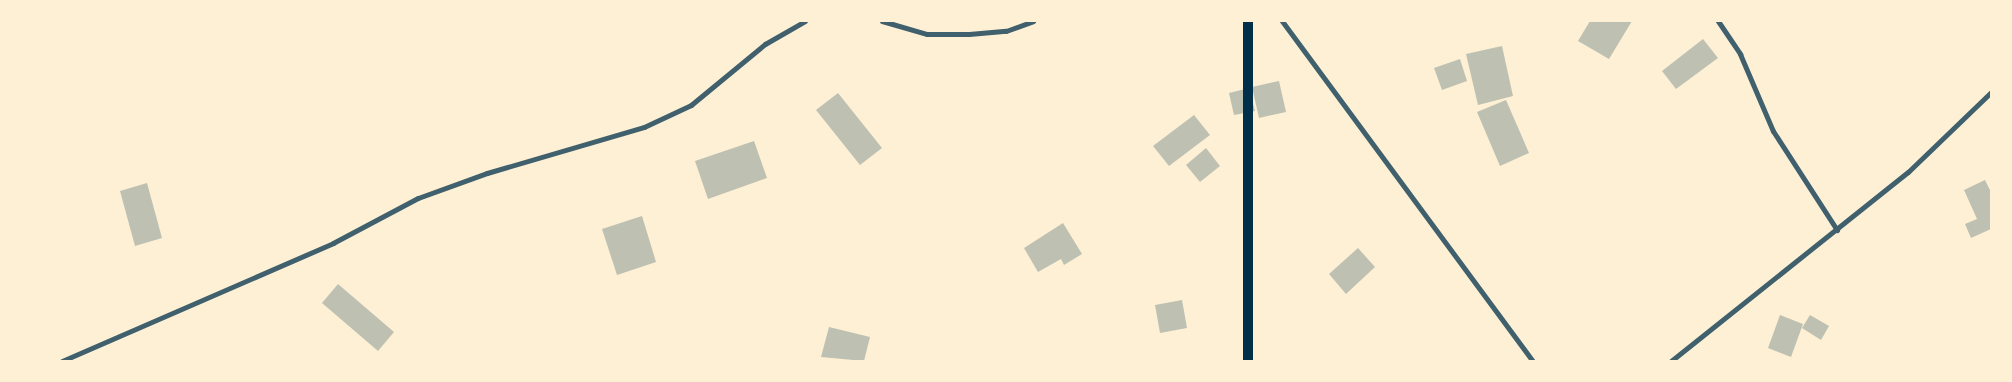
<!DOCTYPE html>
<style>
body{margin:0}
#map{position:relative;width:2012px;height:382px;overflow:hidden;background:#fdf0d5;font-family:"Public Sans",sans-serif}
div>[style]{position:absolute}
.building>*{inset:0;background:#bec0b2}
.minor>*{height:5px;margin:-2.5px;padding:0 2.5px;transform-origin:2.5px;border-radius:2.5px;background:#3f606c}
.secondary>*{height:10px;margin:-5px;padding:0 5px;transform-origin:5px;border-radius:5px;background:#003049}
span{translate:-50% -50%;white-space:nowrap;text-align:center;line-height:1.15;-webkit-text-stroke:4.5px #fdf0d5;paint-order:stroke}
.frame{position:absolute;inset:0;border:22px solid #fdf0d5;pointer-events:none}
</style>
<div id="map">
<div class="building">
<i style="clip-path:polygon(1590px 21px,1632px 21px,1609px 59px,1578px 41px)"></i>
<i style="clip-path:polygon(1703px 39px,1718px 58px,1676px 89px,1662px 71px)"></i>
<i style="clip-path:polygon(1502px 46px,1513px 96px,1478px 105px,1466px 54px)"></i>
<i style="clip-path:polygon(1460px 59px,1467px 81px,1442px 90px,1434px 68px)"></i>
<i style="clip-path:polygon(1279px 81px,1286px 112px,1259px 118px,1252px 87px)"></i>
<i style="clip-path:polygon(1249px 88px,1255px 111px,1234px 115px,1229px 93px)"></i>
<i style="clip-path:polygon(838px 93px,882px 148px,860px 165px,816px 110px)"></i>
<i style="clip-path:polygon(1506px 100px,1529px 153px,1500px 166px,1477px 112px)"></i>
<i style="clip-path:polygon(1194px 115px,1210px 135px,1169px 166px,1153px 146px)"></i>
<i style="clip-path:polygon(754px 141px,767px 178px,708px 199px,695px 161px)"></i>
<i style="clip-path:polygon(1206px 148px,1220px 166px,1200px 182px,1186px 165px)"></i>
<i style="clip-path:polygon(1985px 180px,1991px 192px,1991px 229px,1971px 238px,1965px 224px,1977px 219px,1964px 190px)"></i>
<i style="clip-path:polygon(147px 183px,162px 238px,135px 246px,120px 191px)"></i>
<i style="clip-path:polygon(642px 216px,656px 262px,617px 275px,602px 229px)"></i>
<i style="clip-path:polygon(1063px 223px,1082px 254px,1064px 265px,1061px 259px,1038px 272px,1024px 248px)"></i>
<i style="clip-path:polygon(1358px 248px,1375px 267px,1346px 294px,1329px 274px)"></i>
<i style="clip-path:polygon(338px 284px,394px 332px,378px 351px,322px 303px)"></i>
<i style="clip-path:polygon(1182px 300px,1187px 328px,1160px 333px,1155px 305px)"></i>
<i style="clip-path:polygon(1780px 315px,1803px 324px,1791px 357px,1768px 348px)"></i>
<i style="clip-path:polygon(1810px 315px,1829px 326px,1821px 340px,1802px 328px)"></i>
<i style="clip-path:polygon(829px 327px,870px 337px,864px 361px,821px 357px)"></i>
</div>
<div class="minor">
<i style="left:882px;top:21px;width:47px;rotate:16.1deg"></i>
<i style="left:927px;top:34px;width:42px"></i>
<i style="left:969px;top:34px;width:37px;rotate:-5deg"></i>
<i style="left:1006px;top:31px;width:29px;rotate:-20deg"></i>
<i style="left:1282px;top:21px;width:423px;rotate:53.6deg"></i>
<i style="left:1718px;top:21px;width:40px;rotate:56deg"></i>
<i style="left:1740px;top:54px;width:84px;rotate:66.8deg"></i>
<i style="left:1773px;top:131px;width:118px;rotate:57.1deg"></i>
<i style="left:62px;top:361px;width:296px;rotate:-23.5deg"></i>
<i style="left:333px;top:243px;width:96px;rotate:-27.9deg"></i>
<i style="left:418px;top:198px;width:73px;rotate:-19.9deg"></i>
<i style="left:487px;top:173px;width:164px;rotate:-16.3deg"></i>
<i style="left:644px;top:127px;width:52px;rotate:-25.1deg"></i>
<i style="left:691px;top:105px;width:96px;rotate:-39.5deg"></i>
<i style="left:765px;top:44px;width:46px;rotate:-29.9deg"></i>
<i style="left:1671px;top:361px;width:303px;rotate:-38.6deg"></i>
<i style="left:1908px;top:172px;width:115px;rotate:-43.9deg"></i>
</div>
<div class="secondary">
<i style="left:1248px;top:21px;width:340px;rotate:90deg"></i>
</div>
<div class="frame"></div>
</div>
